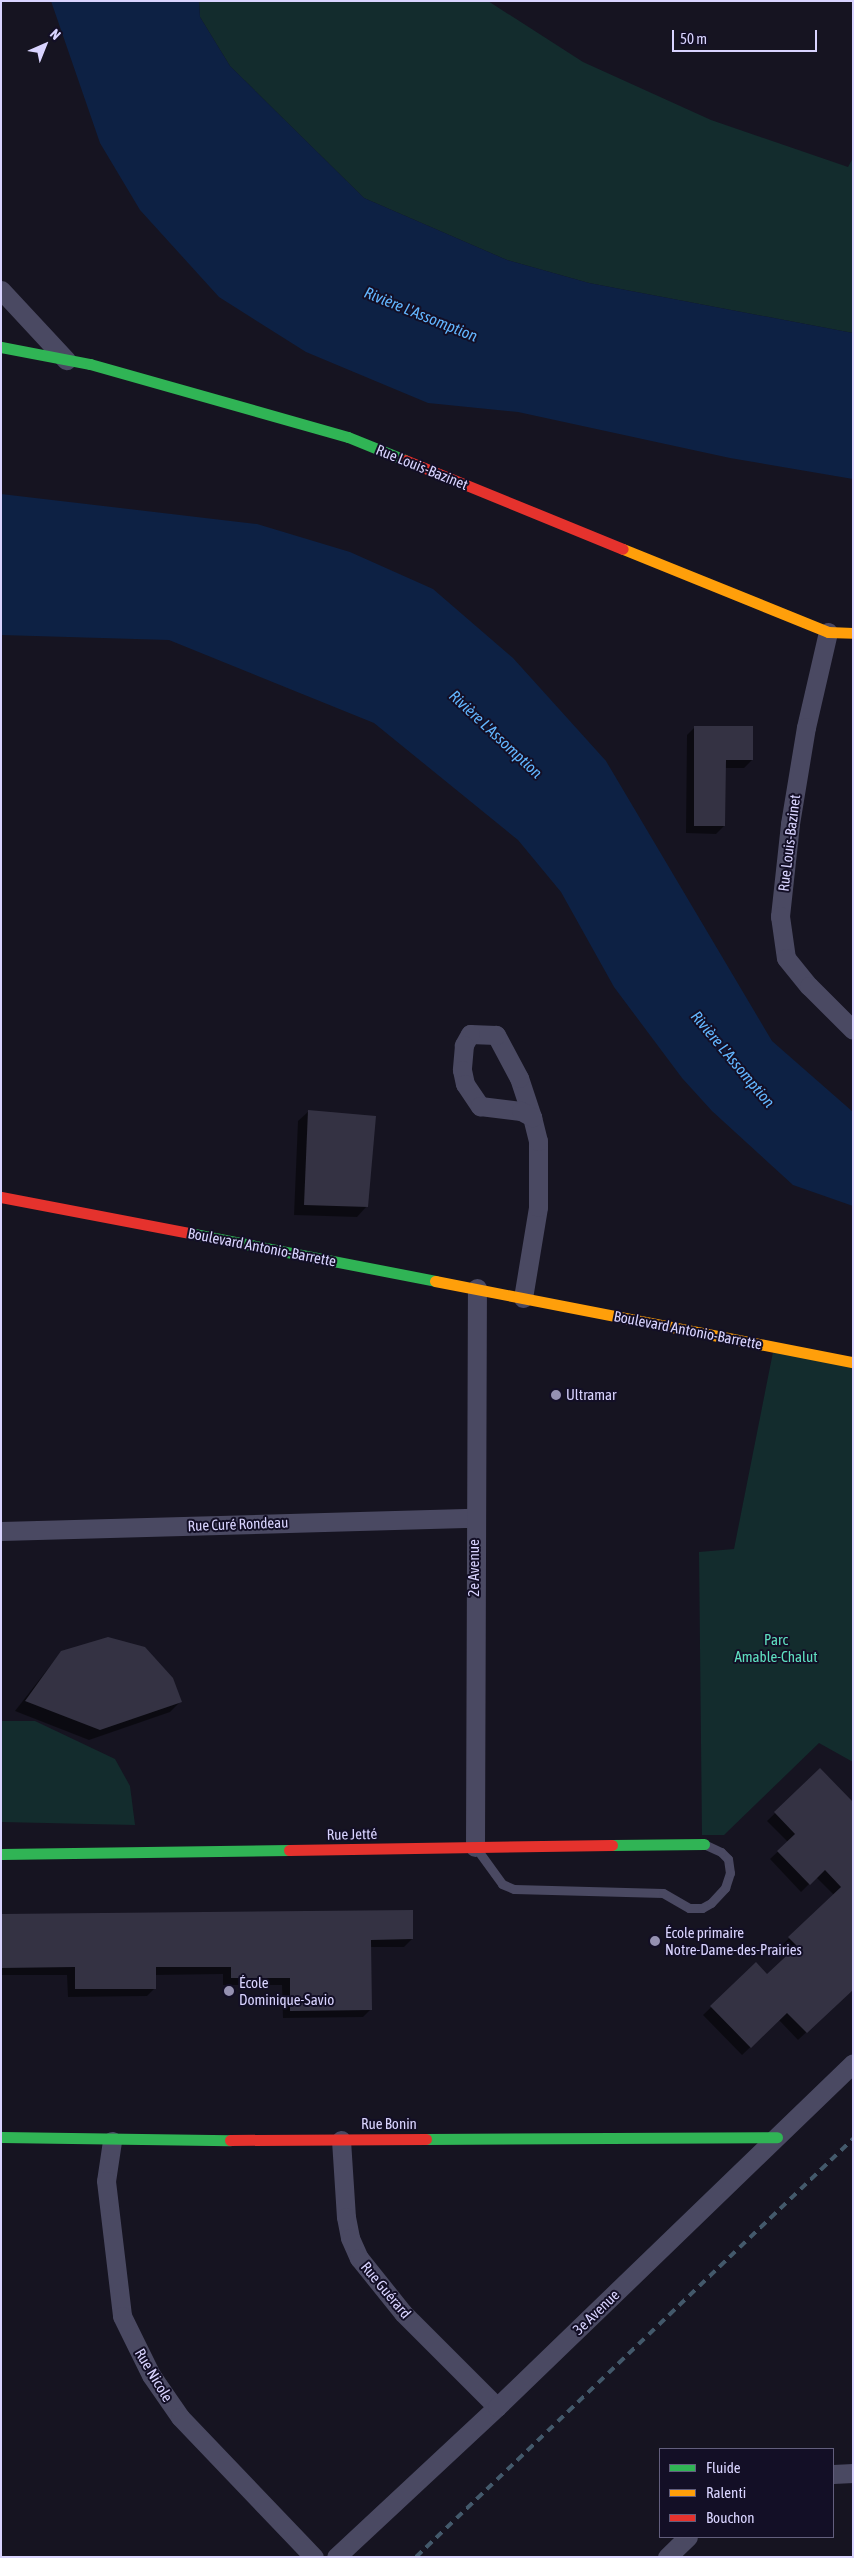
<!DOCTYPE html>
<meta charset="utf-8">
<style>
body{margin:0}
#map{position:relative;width:854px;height:2558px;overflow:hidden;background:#161421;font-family:"Asap Condensed",sans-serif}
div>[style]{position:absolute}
.green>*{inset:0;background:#132c2d}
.water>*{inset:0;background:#0d2144}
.shadow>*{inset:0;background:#0007}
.building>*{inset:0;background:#343243}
.lane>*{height:9px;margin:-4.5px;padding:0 4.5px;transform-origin:4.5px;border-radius:4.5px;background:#4a4962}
.street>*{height:19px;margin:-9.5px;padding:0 9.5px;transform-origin:9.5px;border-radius:9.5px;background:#4a4962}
.fast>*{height:11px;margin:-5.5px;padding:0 5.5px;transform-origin:5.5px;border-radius:5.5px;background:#30b455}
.slow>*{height:11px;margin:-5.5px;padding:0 5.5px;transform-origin:5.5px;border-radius:5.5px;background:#ff9f0a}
.jam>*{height:11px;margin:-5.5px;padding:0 5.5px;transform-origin:5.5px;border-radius:5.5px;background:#e5322d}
.rail>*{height:4px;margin-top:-2px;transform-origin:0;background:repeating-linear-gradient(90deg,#43596b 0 8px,transparent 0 14px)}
.dots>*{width:14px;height:14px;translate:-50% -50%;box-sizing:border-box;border:2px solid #130f26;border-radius:50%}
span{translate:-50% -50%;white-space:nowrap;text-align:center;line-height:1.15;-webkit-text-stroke:4px #130f26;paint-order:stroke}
.street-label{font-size:15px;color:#d9d4ff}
.poi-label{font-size:15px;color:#d9d4ff}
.left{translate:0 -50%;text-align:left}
.park-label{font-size:15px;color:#5fe0c0}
.water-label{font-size:16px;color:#62b6ff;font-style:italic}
.frame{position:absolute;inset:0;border:2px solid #d9d4ff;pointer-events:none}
.legend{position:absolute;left:659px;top:2448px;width:175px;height:90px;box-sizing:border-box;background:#130f26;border:1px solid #625e7d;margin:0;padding:6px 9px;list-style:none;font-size:15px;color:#d9d4ff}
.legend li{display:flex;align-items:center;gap:10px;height:25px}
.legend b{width:25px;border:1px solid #625e7d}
.north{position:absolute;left:20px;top:20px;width:50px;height:50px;-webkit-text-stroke:4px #130f26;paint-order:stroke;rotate:44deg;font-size:14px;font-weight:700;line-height:20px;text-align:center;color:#d9d4ff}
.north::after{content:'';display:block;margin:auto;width:18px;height:22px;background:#d9d4ff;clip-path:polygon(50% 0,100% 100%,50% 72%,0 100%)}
.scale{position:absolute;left:672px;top:30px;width:145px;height:22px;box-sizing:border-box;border:2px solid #d9d4ff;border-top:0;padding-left:6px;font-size:15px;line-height:18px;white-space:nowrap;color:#d9d4ff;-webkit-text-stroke:4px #130f26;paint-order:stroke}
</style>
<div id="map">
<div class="green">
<i style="clip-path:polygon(199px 1px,488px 1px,583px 62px,711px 120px,848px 167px,853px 158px,853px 333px,589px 283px,507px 260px,364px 198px,230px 66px,200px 17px)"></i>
<i style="clip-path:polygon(774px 1347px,853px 1364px,853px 1762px,819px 1743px,724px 1835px,702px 1835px,699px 1552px,734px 1549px)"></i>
<i style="clip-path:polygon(2px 1721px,35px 1721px,115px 1759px,130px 1786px,135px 1825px,1px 1822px)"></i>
</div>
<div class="water">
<i style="clip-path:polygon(51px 1px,199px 1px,200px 17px,230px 66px,364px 198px,507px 260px,589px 283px,853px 333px,853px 479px,730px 458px,518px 412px,428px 403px,306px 352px,219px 297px,140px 210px,100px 143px)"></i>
<i style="clip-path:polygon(1px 494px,257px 524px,350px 552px,433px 589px,513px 658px,606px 761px,772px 1041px,853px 1112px,853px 1206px,793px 1185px,712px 1111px,682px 1078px,614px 987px,561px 892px,518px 840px,374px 723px,169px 640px,1px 635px)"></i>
</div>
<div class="shadow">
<i style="clip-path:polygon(695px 727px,752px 760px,744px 768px,724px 768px,724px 826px,716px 834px,686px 833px,687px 735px)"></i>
<i style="clip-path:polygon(309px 1111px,367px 1206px,357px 1217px,294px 1215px,298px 1121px)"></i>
<i style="clip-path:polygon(61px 1652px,181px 1701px,170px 1712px,89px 1740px,15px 1711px)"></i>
<i style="clip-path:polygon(820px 1770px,853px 1804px,853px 1988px,798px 2040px,779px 2020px,742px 2055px,703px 2015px,756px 1964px,767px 1976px,790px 1954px,781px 1946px,834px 1895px,816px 1877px,801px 1892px,770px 1859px,788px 1842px,767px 1821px)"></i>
<i style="clip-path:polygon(1px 1915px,412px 1939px,404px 1947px,370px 1947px,371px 2009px,363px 2017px,283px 2018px,282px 1985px,223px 1985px,223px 1974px,155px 1975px,155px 1988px,147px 1996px,68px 1997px,67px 1975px,1px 1975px)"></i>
</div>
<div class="building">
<i style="clip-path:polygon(694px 726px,753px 726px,753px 760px,726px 760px,725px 826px,694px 826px)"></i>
<i style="clip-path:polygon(308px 1110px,376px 1116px,368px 1207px,304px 1205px)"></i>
<i style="clip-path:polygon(108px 1637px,145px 1647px,173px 1678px,182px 1702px,100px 1730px,25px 1701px,61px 1651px)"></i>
<i style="clip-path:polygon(820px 1768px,853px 1802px,853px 1990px,807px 2033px,787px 2013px,751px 2048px,710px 2006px,756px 1962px,767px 1974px,797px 1946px,788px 1937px,841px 1887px,825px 1870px,810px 1885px,777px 1851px,795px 1834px,774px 1812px)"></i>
<i style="clip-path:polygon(413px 1910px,413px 1939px,371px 1940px,372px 2010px,290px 2011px,290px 1978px,231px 1978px,231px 1967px,156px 1967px,156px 1989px,75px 1989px,75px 1967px,1px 1968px,1px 1914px)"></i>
</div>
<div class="lane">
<i style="left:479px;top:1852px;width:39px;rotate:54deg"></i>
<i style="left:502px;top:1884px;width:13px;rotate:23deg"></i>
<i style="left:514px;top:1889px;width:149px;rotate:1.5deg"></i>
<i style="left:663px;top:1893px;width:30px;rotate:30deg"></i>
<i style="left:689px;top:1908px;width:13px"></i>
<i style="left:702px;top:1908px;width:10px;rotate:-29deg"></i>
<i style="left:711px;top:1903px;width:21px;rotate:-47deg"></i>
<i style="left:725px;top:1888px;width:16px;rotate:-72deg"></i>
<i style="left:730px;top:1873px;width:14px;rotate:-98deg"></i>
<i style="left:728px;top:1859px;width:10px;rotate:-135deg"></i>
<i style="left:721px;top:1852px;width:17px;rotate:-155deg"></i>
</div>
<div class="street">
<i style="left:1px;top:290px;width:96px;rotate:47.1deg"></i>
<i style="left:828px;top:632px;width:98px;rotate:103deg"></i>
<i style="left:806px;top:727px;width:98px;rotate:99.4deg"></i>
<i style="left:790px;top:824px;width:93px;rotate:96.2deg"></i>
<i style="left:780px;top:916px;width:42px;rotate:81.9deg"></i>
<i style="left:786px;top:958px;width:36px;rotate:51deg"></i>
<i style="left:809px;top:986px;width:62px;rotate:45deg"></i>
<i style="left:523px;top:1298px;width:92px;rotate:-80.6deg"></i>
<i style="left:538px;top:1207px;width:66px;rotate:-90deg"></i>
<i style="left:538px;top:1141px;width:25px;rotate:-104deg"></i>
<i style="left:532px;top:1117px;width:41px;rotate:-108.4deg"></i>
<i style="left:519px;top:1078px;width:49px;rotate:-118.1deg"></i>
<i style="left:496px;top:1035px;width:26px;rotate:-178deg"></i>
<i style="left:470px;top:1034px;width:13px;rotate:119deg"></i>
<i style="left:464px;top:1045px;width:25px;rotate:95deg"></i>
<i style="left:462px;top:1070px;width:14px;rotate:78deg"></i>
<i style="left:465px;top:1084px;width:27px;rotate:56deg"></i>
<i style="left:480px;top:1106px;width:41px;rotate:7deg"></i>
<i style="left:521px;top:1111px;width:13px;rotate:29deg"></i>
<i style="left:1px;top:1531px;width:473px;rotate:-1.6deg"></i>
<i style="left:475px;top:1847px;width:559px;rotate:-89.8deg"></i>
<i style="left:341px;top:2140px;width:77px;rotate:86.3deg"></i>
<i style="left:346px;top:2217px;width:21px;rotate:79deg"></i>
<i style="left:350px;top:2238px;width:22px;rotate:66deg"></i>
<i style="left:359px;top:2258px;width:70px;rotate:51.3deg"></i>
<i style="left:403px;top:2313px;width:133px;rotate:45deg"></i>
<i style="left:112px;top:2141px;width:40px;rotate:98.5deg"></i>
<i style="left:106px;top:2181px;width:136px;rotate:83.2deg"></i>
<i style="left:122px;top:2316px;width:66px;rotate:63.8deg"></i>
<i style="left:151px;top:2375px;width:51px;rotate:55.4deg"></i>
<i style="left:180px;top:2417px;width:194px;rotate:46.3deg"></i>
<i style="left:833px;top:2474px;width:20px;rotate:-3deg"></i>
<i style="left:336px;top:2557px;width:220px;rotate:-43deg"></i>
<i style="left:497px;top:2407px;width:495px;rotate:-44deg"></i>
<i style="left:667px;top:2557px;width:29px;rotate:-44deg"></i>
</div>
<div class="fast">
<i style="left:1px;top:347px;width:91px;rotate:10.8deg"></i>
<i style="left:90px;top:364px;width:268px;rotate:15.8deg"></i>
<i style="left:348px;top:437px;width:61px;rotate:22deg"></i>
<i style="left:189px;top:1233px;width:251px;rotate:11deg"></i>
<i style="left:612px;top:1845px;width:92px;rotate:-0.6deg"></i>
<i style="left:1px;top:1854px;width:288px;rotate:-0.8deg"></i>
<i style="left:1px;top:2137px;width:229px;rotate:0.8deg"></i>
<i style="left:426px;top:2139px;width:351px;rotate:-0.3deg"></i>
</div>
<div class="slow">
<i style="left:623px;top:549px;width:221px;rotate:22deg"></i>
<i style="left:828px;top:632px;width:25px;rotate:2deg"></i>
<i style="left:435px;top:1281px;width:426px;rotate:11deg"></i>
</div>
<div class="jam">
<i style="left:405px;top:460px;width:235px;rotate:22.2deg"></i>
<i style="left:1px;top:1197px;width:191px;rotate:10.8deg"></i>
<i style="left:289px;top:1850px;width:323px;rotate:-0.9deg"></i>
<i style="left:230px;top:2140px;width:196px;rotate:-0.3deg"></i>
</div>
<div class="rail">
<i style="left:416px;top:2557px;width:605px;rotate:-43.73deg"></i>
</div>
<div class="dots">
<i style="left:556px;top:1395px;background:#9591b1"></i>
<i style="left:655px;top:1941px;background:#9591b1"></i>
<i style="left:229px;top:1991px;background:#9591b1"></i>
</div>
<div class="street-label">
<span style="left:422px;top:467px;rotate:22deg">Rue Louis-Bazinet</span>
<span style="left:789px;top:843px;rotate:-83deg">Rue Louis-Bazinet</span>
<span style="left:262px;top:1247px;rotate:11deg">Boulevard Antonio-Barrette</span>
<span style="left:688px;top:1330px;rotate:11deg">Boulevard Antonio-Barrette</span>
<span style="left:238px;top:1524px;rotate:-2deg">Rue Curé Rondeau</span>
<span style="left:474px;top:1568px;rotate:-90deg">2e Avenue</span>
<span style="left:352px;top:1834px;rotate:-1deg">Rue Jetté</span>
<span style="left:389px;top:2124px">Rue Bonin</span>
<span style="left:386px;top:2290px;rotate:50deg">Rue Guérard</span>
<span style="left:596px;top:2312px;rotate:-44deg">3e Avenue</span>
<span style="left:154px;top:2375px;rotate:59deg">Rue Nicole</span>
</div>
<div class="poi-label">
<span class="left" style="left:566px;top:1395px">Ultramar</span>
<span class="left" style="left:665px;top:1941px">École primaire<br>Notre-Dame-des-Prairies</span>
<span class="left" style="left:239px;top:1991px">École<br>Dominique-Savio</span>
</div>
<div class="park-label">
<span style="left:776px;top:1648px">Parc<br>Amable-Chalut</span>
</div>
<div class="water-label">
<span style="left:421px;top:314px;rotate:22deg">Rivière L'Assomption</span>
<span style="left:496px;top:734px;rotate:43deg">Rivière L'Assomption</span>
<span style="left:733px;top:1059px;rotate:50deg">Rivière L'Assomption</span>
</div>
<div class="frame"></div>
<ul class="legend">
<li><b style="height:6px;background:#30b455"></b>Fluide</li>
<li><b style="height:6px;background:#ff9f0a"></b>Ralenti</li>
<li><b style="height:6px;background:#e5322d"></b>Bouchon</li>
</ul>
<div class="north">N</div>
<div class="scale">50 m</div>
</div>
